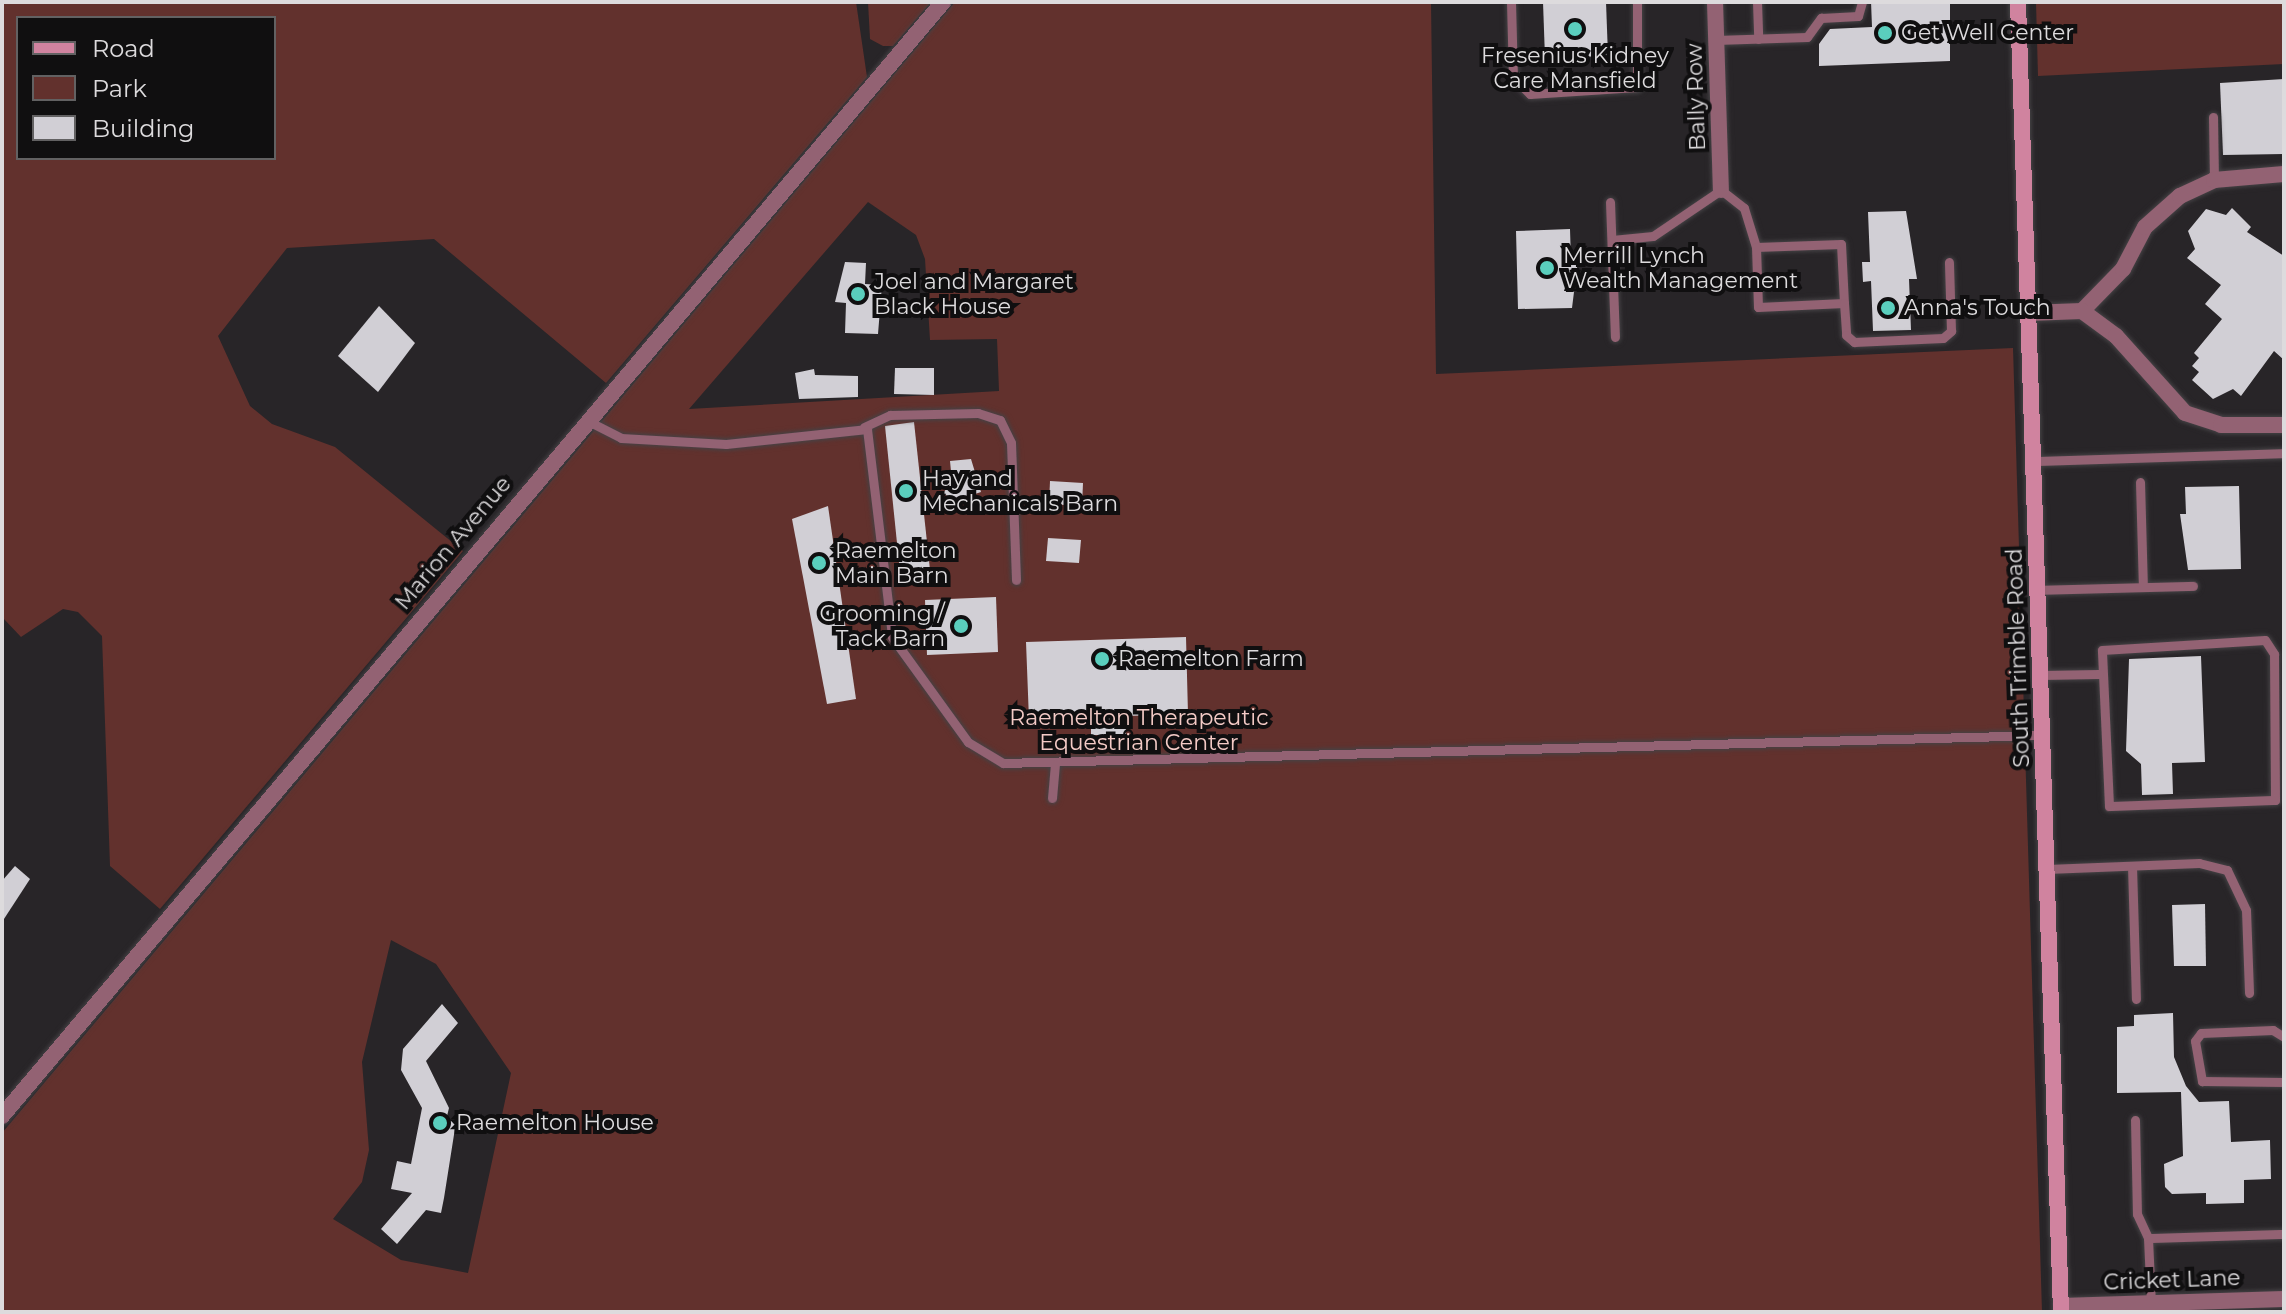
<!DOCTYPE html>
<style>
body{margin:0}
#map{position:relative;width:2286px;height:1314px;overflow:hidden;background:#282528;font-family:Montserrat,sans-serif}
div>[style]{position:absolute}
.green>*{inset:0;background:#62312d}
.building>*{inset:0;background:#d1cfd5}
.roads{filter:drop-shadow(0 0 2px #454245) drop-shadow(0 0 2px #454245)}
.service>*{height:9px;margin:-4.5px;padding:0 4.5px;transform-origin:4.5px;border-radius:4.5px;background:#936273}
.minor>*{height:16px;margin:-8px;padding:0 8px;transform-origin:8px;border-radius:8px;background:#936273}
.tertiary>*{height:16px;margin:-8px;padding:0 8px;transform-origin:8px;border-radius:8px;background:#936273}
.secondary>*{height:16px;margin:-8px;padding:0 8px;transform-origin:8px;border-radius:8px;background:#d0839f}
.dots>*{width:22px;height:22px;translate:-50% -50%;box-sizing:border-box;border:4px solid #100f10;border-radius:50%}
span{translate:-50% -50%;white-space:nowrap;text-align:center;line-height:1.15;-webkit-text-stroke:8px #100f10;paint-order:stroke}
.poi-label{font-size:22px;color:#dddbdd}
.left{translate:0 -50%;text-align:left}
.right{translate:-100% -50%;text-align:right}
.street-label{font-size:22px;color:#dddbdd}
.park-label{font-size:22px;color:#f4cbc6}
.frame{position:absolute;inset:0;border:4px solid #dddbdd;pointer-events:none}
.legend{position:absolute;left:16px;top:16px;width:260px;height:144px;box-sizing:border-box;background:#100f10;border:2px solid #626162;margin:0;padding:10px 14px;list-style:none;font-size:24px;color:#dddbdd}
.legend li{display:flex;align-items:center;gap:16px;height:40px}
.legend b{width:40px;border:2px solid #626162}
</style>
<div id="map">
<div class="green">
<i style="clip-path:polygon(evenodd,2px 2px,856px 2px,867px 77px,606px 383px,434px 239px,287px 248px,218px 336px,250px 406px,272px 424px,335px 447px,463px 551px,160px 909px,110px 866px,102px 636px,78px 612px,63px 609px,21px 637px,3px 618px,2px 2px,18px 18px,274px 18px,274px 158px,18px 158px,18px 18px)"></i>
<i style="clip-path:polygon(868px 2px,931px 2px,893px 46px,883px 46px,870px 39px)"></i>
<i style="clip-path:polygon(evenodd,955px 2px,1431px 2px,1436px 374px,2013px 348px,2042px 1312px,2px 1312px,2px 1133px,955px 2px,868px 202px,916px 235px,925px 259px,930px 340px,997px 339px,999px 391px,689px 409px,868px 202px,955px 2px,391px 940px,436px 964px,511px 1073px,468px 1273px,401px 1260px,333px 1219px,362px 1182px,369px 1150px,362px 1062px,391px 940px)"></i>
<i style="clip-path:polygon(2036px 2px,2284px 2px,2284px 64px,2038px 76px)"></i>
</div>
<div class="building">
<i style="clip-path:polygon(1543px 2px,1606px 2px,1608px 56px,1545px 58px)"></i>
<i style="clip-path:polygon(1871px 2px,1950px 2px,1950px 61px,1819px 66px,1819px 44px,1830px 29px,1872px 27px)"></i>
<i style="clip-path:polygon(2284px 79px,2284px 154px,2223px 155px,2220px 83px)"></i>
<i style="clip-path:polygon(2232px 208px,2251px 227px,2247px 232px,2284px 256px,2284px 360px,2274px 351px,2241px 396px,2233px 389px,2213px 399px,2192px 380px,2199px 372px,2192px 366px,2199px 358px,2194px 353px,2222px 319px,2205px 304px,2221px 285px,2187px 258px,2195px 249px,2188px 231px,2206px 209px,2226px 215px)"></i>
<i style="clip-path:polygon(1906px 211px,1917px 279px,1909px 279px,1911px 330px,1873px 331px,1871px 281px,1863px 282px,1862px 262px,1870px 262px,1868px 212px)"></i>
<i style="clip-path:polygon(1570px 229px,1571px 260px,1578px 260px,1572px 308px,1518px 309px,1516px 231px)"></i>
<i style="clip-path:polygon(845px 262px,866px 263px,865px 284px,882px 285px,878px 334px,845px 333px,846px 303px,835px 302px)"></i>
<i style="clip-path:polygon(379px 306px,415px 343px,378px 392px,338px 356px)"></i>
<i style="clip-path:polygon(895px 368px,934px 368px,934px 395px,894px 394px)"></i>
<i style="clip-path:polygon(814px 369px,815px 375px,858px 376px,858px 397px,799px 399px,795px 373px)"></i>
<i style="clip-path:polygon(914px 422px,931px 579px,901px 582px,885px 426px)"></i>
<i style="clip-path:polygon(971px 459px,981px 492px,954px 501px,943px 493px,952px 482px,950px 461px)"></i>
<i style="clip-path:polygon(1050px 481px,1083px 483px,1082px 506px,1049px 504px)"></i>
<i style="clip-path:polygon(2239px 486px,2241px 569px,2188px 570px,2180px 514px,2186px 514px,2185px 487px)"></i>
<i style="clip-path:polygon(828px 506px,856px 699px,827px 704px,792px 519px)"></i>
<i style="clip-path:polygon(1048px 538px,1081px 540px,1079px 563px,1046px 561px)"></i>
<i style="clip-path:polygon(996px 597px,998px 652px,927px 655px,925px 600px)"></i>
<i style="clip-path:polygon(1186px 637px,1188px 714px,1126px 716px,1126px 735px,1091px 735px,1091px 718px,1029px 720px,1026px 642px)"></i>
<i style="clip-path:polygon(2201px 656px,2205px 762px,2172px 763px,2173px 794px,2142px 795px,2141px 764px,2126px 751px,2129px 659px)"></i>
<i style="clip-path:polygon(15px 866px,30px 879px,2px 922px,2px 881px)"></i>
<i style="clip-path:polygon(2205px 904px,2206px 966px,2174px 966px,2172px 905px)"></i>
<i style="clip-path:polygon(442px 1004px,458px 1023px,426px 1061px,449px 1108px,446px 1120px,456px 1122px,444px 1198px,441px 1213px,426px 1210px,397px 1244px,381px 1229px,412px 1193px,391px 1189px,397px 1161px,411px 1164px,422px 1108px,401px 1070px,403px 1049px)"></i>
<i style="clip-path:polygon(2173px 1013px,2174px 1057px,2186px 1086px,2199px 1102px,2229px 1101px,2231px 1142px,2270px 1140px,2271px 1179px,2244px 1180px,2244px 1203px,2206px 1204px,2206px 1193px,2172px 1194px,2165px 1187px,2164px 1164px,2183px 1156px,2181px 1092px,2117px 1093px,2117px 1027px,2134px 1026px,2134px 1015px)"></i>
</div>
<div class="roads">
<div class="service">
<i style="left:1511px;top:2px;width:75px;rotate:88.5deg"></i>
<i style="left:1513px;top:77px;width:24px;rotate:45deg"></i>
<i style="left:1530px;top:94px;width:107px;rotate:-3.7deg"></i>
<i style="left:1637px;top:87px;width:85px;rotate:-90deg"></i>
<i style="left:1757px;top:2px;width:37px;rotate:88deg"></i>
<i style="left:1716px;top:40px;width:91px;rotate:-1.9deg"></i>
<i style="left:1807px;top:37px;width:24px;rotate:-54deg"></i>
<i style="left:1821px;top:18px;width:37px;rotate:-3deg"></i>
<i style="left:1858px;top:16px;width:15px;rotate:-74deg"></i>
<i style="left:2213px;top:117px;width:63px;rotate:89.1deg"></i>
<i style="left:1610px;top:202px;width:135px;rotate:87.9deg"></i>
<i style="left:1612px;top:240px;width:41px;rotate:-5.6deg"></i>
<i style="left:1653px;top:236px;width:82px;rotate:-34.1deg"></i>
<i style="left:1721px;top:190px;width:29px;rotate:38deg"></i>
<i style="left:1744px;top:208px;width:41px;rotate:72.9deg"></i>
<i style="left:1756px;top:247px;width:85px;rotate:-2deg"></i>
<i style="left:1841px;top:244px;width:59px;rotate:87.1deg"></i>
<i style="left:1844px;top:303px;width:86px;rotate:177.3deg"></i>
<i style="left:1758px;top:307px;width:60px;rotate:-91.9deg"></i>
<i style="left:1844px;top:303px;width:32px;rotate:86deg"></i>
<i style="left:1846px;top:335px;width:11px;rotate:41deg"></i>
<i style="left:1854px;top:342px;width:89px;rotate:-2.6deg"></i>
<i style="left:1943px;top:338px;width:11px;rotate:-41deg"></i>
<i style="left:1951px;top:331px;width:69px;rotate:-91.7deg"></i>
<i style="left:588px;top:421px;width:37px;rotate:27deg"></i>
<i style="left:621px;top:438px;width:105px;rotate:3.3deg"></i>
<i style="left:726px;top:444px;width:142px;rotate:-6.1deg"></i>
<i style="left:867px;top:429px;width:209px;rotate:83.1deg"></i>
<i style="left:892px;top:637px;width:130px;rotate:54.1deg"></i>
<i style="left:968px;top:742px;width:41px;rotate:31deg"></i>
<i style="left:1003px;top:763px;width:1040px;rotate:-1.54deg"></i>
<i style="left:864px;top:427px;width:29px;rotate:-25deg"></i>
<i style="left:890px;top:415px;width:88px;rotate:-1.3deg"></i>
<i style="left:978px;top:413px;width:23px;rotate:18deg"></i>
<i style="left:1000px;top:420px;width:25px;rotate:64deg"></i>
<i style="left:1011px;top:443px;width:137px;rotate:87.9deg"></i>
<i style="left:2034px;top:461px;width:250px;rotate:-1.8deg"></i>
<i style="left:2140px;top:482px;width:105px;rotate:88.4deg"></i>
<i style="left:2038px;top:590px;width:155px;rotate:-1.5deg"></i>
<i style="left:2265px;top:640px;width:17px;rotate:57deg"></i>
<i style="left:2274px;top:654px;width:146px;rotate:89.6deg"></i>
<i style="left:2275px;top:800px;width:166px;rotate:177.9deg"></i>
<i style="left:2109px;top:806px;width:156px;rotate:-92.6deg"></i>
<i style="left:2102px;top:650px;width:163px;rotate:-3.5deg"></i>
<i style="left:2041px;top:675px;width:58px;rotate:-1deg"></i>
<i style="left:1052px;top:798px;width:34px;rotate:-85deg"></i>
<i style="left:2132px;top:866px;width:133px;rotate:88.3deg"></i>
<i style="left:2047px;top:869px;width:152px;rotate:-2.3deg"></i>
<i style="left:2199px;top:863px;width:29px;rotate:14deg"></i>
<i style="left:2227px;top:870px;width:44px;rotate:64.6deg"></i>
<i style="left:2246px;top:910px;width:83px;rotate:87.9deg"></i>
<i style="left:2284px;top:1037px;width:13px;rotate:-148deg"></i>
<i style="left:2273px;top:1030px;width:72px;rotate:177.6deg"></i>
<i style="left:2201px;top:1033px;width:10px;rotate:127deg"></i>
<i style="left:2195px;top:1041px;width:41px;rotate:80.1deg"></i>
<i style="left:2202px;top:1081px;width:82px;rotate:0.7deg"></i>
<i style="left:2135px;top:1120px;width:94px;rotate:88.8deg"></i>
<i style="left:2137px;top:1214px;width:26px;rotate:65deg"></i>
<i style="left:2148px;top:1238px;width:65px;rotate:87.4deg"></i>
<i style="left:2148px;top:1238px;width:136px;rotate:-1.7deg"></i>
</div>
<div class="minor">
<i style="left:1715px;top:2px;width:188px;rotate:88.2deg"></i>
<i style="left:2082px;top:311px;width:59px;rotate:-45.7deg"></i>
<i style="left:2123px;top:269px;width:47px;rotate:-62.4deg"></i>
<i style="left:2145px;top:227px;width:47px;rotate:-41.5deg"></i>
<i style="left:2180px;top:196px;width:38px;rotate:-25deg"></i>
<i style="left:2214px;top:180px;width:70px;rotate:-4.9deg"></i>
<i style="left:2029px;top:313px;width:53px;rotate:-2.2deg"></i>
<i style="left:2082px;top:311px;width:42px;rotate:36.3deg"></i>
<i style="left:2116px;top:336px;width:103px;rotate:48.1deg"></i>
<i style="left:2185px;top:413px;width:38px;rotate:18deg"></i>
<i style="left:2221px;top:425px;width:63px"></i>
<i style="left:2061px;top:1306px;width:223px;rotate:-1.8deg"></i>
</div>
<div class="tertiary">
<i style="left:2px;top:1116px;width:1458px;rotate:-49.81deg"></i>
</div>
<div class="secondary">
<i style="left:2018px;top:2px;width:1311px;rotate:88.12deg"></i>
</div>
</div>
<div class="dots">
<i style="left:1575px;top:29px;background:#5acebd"></i>
<i style="left:1885px;top:33px;background:#5acebd"></i>
<i style="left:1547px;top:268px;background:#5acebd"></i>
<i style="left:858px;top:294px;background:#5acebd"></i>
<i style="left:1888px;top:308px;background:#5acebd"></i>
<i style="left:906px;top:491px;background:#5acebd"></i>
<i style="left:819px;top:563px;background:#5acebd"></i>
<i style="left:961px;top:626px;background:#5acebd"></i>
<i style="left:1102px;top:659px;background:#5acebd"></i>
<i style="left:440px;top:1123px;background:#5acebd"></i>
</div>
<div class="poi-label">
<span class="left" style="left:1901px;top:33px">Get Well Center</span>
<span style="left:1575px;top:68px">Fresenius Kidney<br>Care Mansfield</span>
<span class="left" style="left:1563px;top:268px">Merrill Lynch<br>Wealth Management</span>
<span class="left" style="left:874px;top:294px">Joel and Margaret<br>Black House</span>
<span class="left" style="left:1904px;top:308px">Anna's Touch</span>
<span class="left" style="left:922px;top:491px">Hay and<br>Mechanicals Barn</span>
<span class="left" style="left:835px;top:563px">Raemelton<br>Main Barn</span>
<span class="right" style="left:945px;top:626px">Grooming /<br>Tack Barn</span>
<span class="left" style="left:1118px;top:659px">Raemelton Farm</span>
<span class="left" style="left:456px;top:1123px">Raemelton House</span>
</div>
<div class="street-label">
<span style="left:1696px;top:97px;rotate:-92deg">Bally Row</span>
<span style="left:453px;top:543px;rotate:-50deg">Marion Avenue</span>
<span style="left:2018px;top:658px;rotate:-92deg">South Trimble Road</span>
<span style="left:2172px;top:1280px;rotate:-2deg">Cricket Lane</span>
</div>
<div class="park-label">
<span style="left:1139px;top:730px">Raemelton Therapeutic<br>Equestrian Center</span>
</div>
<div class="frame"></div>
<ul class="legend">
<li><b style="height:10px;background:#d0839f"></b>Road</li>
<li><b style="height:22px;background:#62312d"></b>Park</li>
<li><b style="height:22px;background:#d1cfd5"></b>Building</li>
</ul>
</div>
